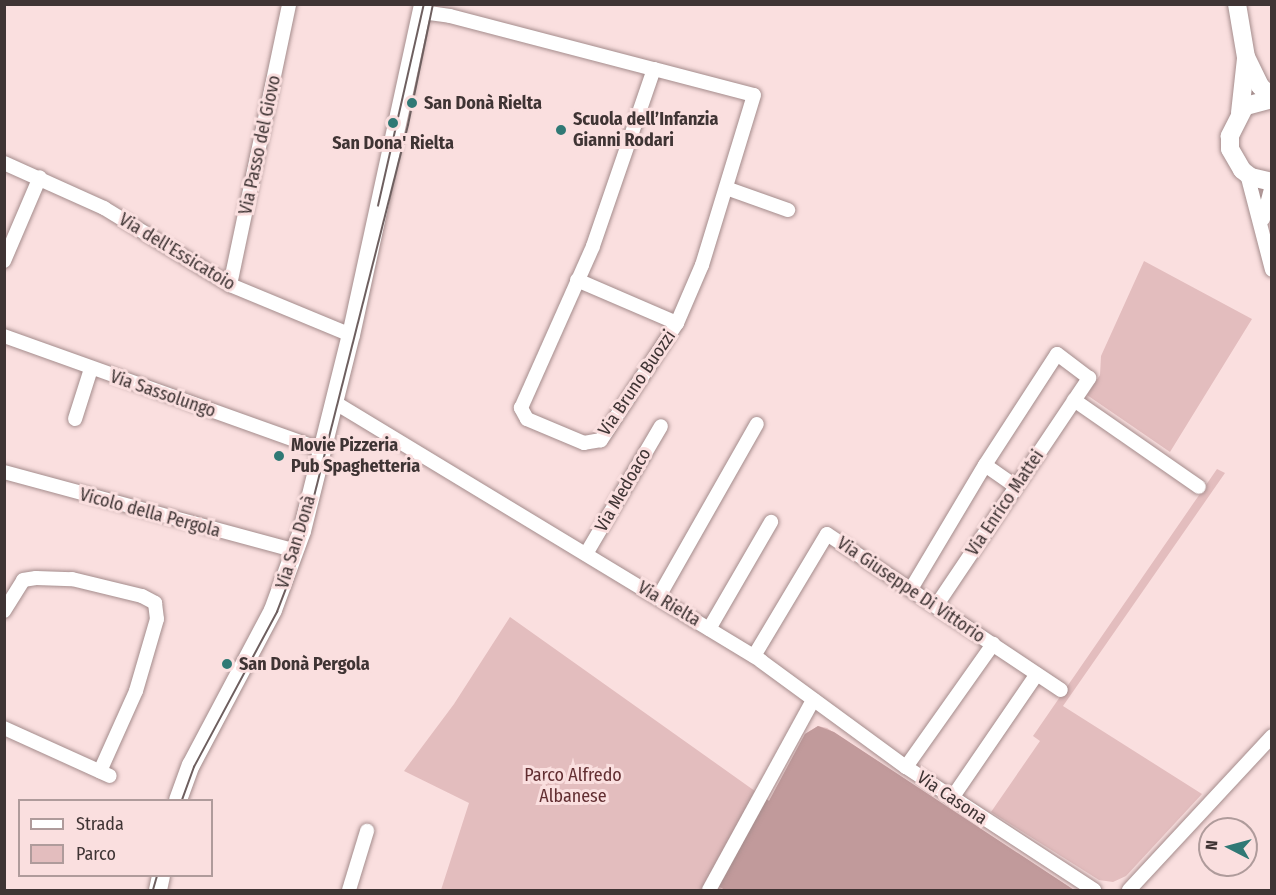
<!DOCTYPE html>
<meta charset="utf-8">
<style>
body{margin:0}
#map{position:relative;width:1276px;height:895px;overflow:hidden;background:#fadfdf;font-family:"Fira Sans Condensed",sans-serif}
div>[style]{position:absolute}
.green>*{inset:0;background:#e3bdbe}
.forest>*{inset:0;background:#c19a9b}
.roads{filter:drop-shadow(0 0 2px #a48c8c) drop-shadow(0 0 2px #a48c8c)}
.street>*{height:14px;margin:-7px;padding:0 7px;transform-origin:7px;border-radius:7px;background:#fff}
.secondary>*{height:18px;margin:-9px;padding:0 9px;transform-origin:9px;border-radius:9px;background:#fff}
.tram>*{height:1.5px;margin:-0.75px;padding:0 0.75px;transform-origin:0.75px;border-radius:0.75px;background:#6e5f5f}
.dots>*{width:16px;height:16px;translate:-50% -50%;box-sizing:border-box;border:3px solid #fadfdf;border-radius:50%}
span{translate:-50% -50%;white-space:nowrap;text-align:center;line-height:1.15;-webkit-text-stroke:6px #fadfdf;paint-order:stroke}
.poi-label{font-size:18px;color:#3f3434;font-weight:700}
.left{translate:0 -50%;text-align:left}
.street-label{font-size:18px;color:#3f3434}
.park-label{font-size:18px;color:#622e31}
.frame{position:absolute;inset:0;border:6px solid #3f3434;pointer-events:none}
.legend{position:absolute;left:18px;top:799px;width:195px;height:78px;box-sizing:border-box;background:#fadfdf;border:2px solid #af9b9b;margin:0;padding:8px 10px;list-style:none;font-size:18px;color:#3f3434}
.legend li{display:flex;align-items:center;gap:12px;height:30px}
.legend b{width:30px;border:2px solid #af9b9b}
.north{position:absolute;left:1198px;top:817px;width:60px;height:60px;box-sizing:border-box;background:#fadfdf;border:2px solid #af9b9b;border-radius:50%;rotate:276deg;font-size:16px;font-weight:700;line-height:24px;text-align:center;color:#3f3434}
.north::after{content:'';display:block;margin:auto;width:21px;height:27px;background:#307975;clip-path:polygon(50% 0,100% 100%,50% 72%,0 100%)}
</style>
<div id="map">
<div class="green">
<i style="clip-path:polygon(1144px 261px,1252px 319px,1170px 452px,1087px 395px,1100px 375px,1101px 356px)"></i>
<i style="clip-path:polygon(1217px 469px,1225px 473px,1063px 706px,1202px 794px,1126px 876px,1113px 882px,1099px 880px,991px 812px,1040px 741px,1033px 736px)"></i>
<i style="clip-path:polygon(510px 617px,769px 801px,805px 734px,818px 726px,827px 728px,1074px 890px,441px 890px,469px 803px,404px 771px,454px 704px)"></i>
</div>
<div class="forest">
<i style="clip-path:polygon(818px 726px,834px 732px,1074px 890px,725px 890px,713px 883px,761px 795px,769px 801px,805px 734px)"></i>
</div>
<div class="roads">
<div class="street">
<i style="left:422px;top:12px;width:28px;rotate:8deg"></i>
<i style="left:450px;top:16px;width:211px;rotate:14.6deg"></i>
<i style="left:654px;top:69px;width:103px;rotate:14.6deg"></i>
<i style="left:754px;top:95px;width:178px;rotate:107deg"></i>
<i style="left:702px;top:265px;width:63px;rotate:113.3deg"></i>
<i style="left:677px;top:323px;width:140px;rotate:123deg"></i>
<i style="left:601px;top:440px;width:17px;rotate:170deg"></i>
<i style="left:584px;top:443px;width:62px;rotate:-157.2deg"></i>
<i style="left:527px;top:419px;width:13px;rotate:-119deg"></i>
<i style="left:521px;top:408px;width:177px;rotate:-66deg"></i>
<i style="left:593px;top:246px;width:187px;rotate:-71deg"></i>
<i style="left:4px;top:163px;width:110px;rotate:24.2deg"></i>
<i style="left:104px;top:208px;width:148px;rotate:31.4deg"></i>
<i style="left:230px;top:285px;width:131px;rotate:22.5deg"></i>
<i style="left:1247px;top:174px;width:99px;rotate:75.4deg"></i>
<i style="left:726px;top:188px;width:66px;rotate:19.5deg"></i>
<i style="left:1263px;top:219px;width:34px;rotate:-75deg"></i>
<i style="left:4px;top:261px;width:91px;rotate:-66.8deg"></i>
<i style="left:577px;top:280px;width:109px;rotate:23.3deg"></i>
<i style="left:230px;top:285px;width:287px;rotate:-78.1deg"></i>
<i style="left:4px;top:336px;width:338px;rotate:19.7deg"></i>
<i style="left:1074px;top:400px;width:152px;rotate:34.8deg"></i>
<i style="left:334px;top:402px;width:499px;rotate:31.2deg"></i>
<i style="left:761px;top:661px;width:180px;rotate:36.2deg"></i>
<i style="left:906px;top:767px;width:225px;rotate:33.2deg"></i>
<i style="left:75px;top:419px;width:52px;rotate:-72.3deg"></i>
<i style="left:4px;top:472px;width:302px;rotate:15.1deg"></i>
<i style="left:586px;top:554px;width:148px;rotate:-59.6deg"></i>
<i style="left:911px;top:589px;width:144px;rotate:-59.2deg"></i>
<i style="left:985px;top:465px;width:38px;rotate:35deg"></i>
<i style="left:658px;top:598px;width:200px;rotate:-60.4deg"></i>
<i style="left:936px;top:606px;width:275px;rotate:-56.1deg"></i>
<i style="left:1089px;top:378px;width:40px;rotate:-143deg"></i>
<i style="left:1057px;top:354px;width:132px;rotate:123deg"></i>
<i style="left:4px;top:611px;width:36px;rotate:-58deg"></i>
<i style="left:23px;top:580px;width:13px;rotate:-9deg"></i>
<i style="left:36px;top:578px;width:36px;rotate:2deg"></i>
<i style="left:72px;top:579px;width:72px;rotate:13.7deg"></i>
<i style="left:142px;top:596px;width:15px;rotate:28deg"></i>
<i style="left:155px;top:603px;width:16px;rotate:83deg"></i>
<i style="left:157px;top:619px;width:75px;rotate:106.3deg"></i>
<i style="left:136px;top:691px;width:88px;rotate:114.2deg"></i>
<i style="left:709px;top:629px;width:124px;rotate:-59.9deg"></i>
<i style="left:754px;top:656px;width:142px;rotate:-59.1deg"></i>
<i style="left:827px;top:534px;width:281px;rotate:33.7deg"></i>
<i style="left:4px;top:728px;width:116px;rotate:24.4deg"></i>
<i style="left:906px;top:767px;width:151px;rotate:-54.7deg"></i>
<i style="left:952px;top:798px;width:150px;rotate:-55.6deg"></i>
<i style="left:349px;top:890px;width:62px;rotate:-73deg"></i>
<i style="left:709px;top:890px;width:217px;rotate:-61.3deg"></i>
<i style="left:1129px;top:890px;width:210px;rotate:-47.1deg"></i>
</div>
<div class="secondary">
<i style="left:1237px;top:4px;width:54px;rotate:80.4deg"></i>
<i style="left:1246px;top:57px;width:32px;rotate:64deg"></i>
<i style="left:1260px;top:86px;width:16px;rotate:43deg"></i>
<i style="left:1272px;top:99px;width:28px;rotate:165deg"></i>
<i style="left:1245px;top:106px;width:34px;rotate:117deg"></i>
<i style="left:1230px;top:136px;width:13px;rotate:90deg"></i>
<i style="left:1230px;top:149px;width:24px;rotate:60deg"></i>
<i style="left:1242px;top:170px;width:11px;rotate:38deg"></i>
<i style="left:1251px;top:177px;width:22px;rotate:13deg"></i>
<i style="left:1240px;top:113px;width:54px;rotate:-83.7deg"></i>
<i style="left:178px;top:800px;width:37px;rotate:-70deg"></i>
<i style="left:191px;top:765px;width:175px;rotate:-62.1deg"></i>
<i style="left:273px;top:610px;width:84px;rotate:-69.8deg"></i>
<i style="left:302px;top:531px;width:202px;rotate:-76deg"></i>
<i style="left:351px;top:335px;width:339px;rotate:-77.7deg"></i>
<i style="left:158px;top:890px;width:14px;rotate:-78deg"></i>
</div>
</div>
<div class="tram">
<i style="left:378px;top:206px;width:207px;rotate:-77.2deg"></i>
<i style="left:182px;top:800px;width:35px;rotate:-70deg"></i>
<i style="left:194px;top:767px;width:176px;rotate:-61.8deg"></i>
<i style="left:277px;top:612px;width:64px;rotate:-69deg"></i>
<i style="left:300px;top:552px;width:440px;rotate:-75.8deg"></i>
<i style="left:408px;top:125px;width:124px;rotate:-78.3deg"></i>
<i style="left:153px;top:890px;width:15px;rotate:-74deg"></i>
</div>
<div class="dots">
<i style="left:412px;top:103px;background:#307975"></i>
<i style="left:393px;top:123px;background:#307975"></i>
<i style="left:561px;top:130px;background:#307975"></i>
<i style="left:279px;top:456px;background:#307975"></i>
<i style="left:227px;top:664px;background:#307975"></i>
</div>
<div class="poi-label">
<span class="left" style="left:424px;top:103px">San Donà Rielta</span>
<span class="left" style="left:573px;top:130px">Scuola dell’Infanzia<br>Gianni Rodari</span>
<span style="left:393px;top:143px">San Dona' Rielta</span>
<span class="left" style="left:291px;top:456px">Movie Pizzeria<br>Pub Spaghetteria</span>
<span class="left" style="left:239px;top:664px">San Donà Pergola</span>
</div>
<div class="street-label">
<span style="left:260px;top:145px;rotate:-78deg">Via Passo del Giovo</span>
<span style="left:177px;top:252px;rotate:31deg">Via dell'Essicatoio</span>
<span style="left:637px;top:383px;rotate:-56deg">Via Bruno Buozzi</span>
<span style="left:163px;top:394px;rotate:19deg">Via Sassolungo</span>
<span style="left:623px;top:490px;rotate:-60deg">Via Medoaco</span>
<span style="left:1005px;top:503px;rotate:-56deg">Via Enrico Mattei</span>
<span style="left:150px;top:513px;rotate:15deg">Vicolo della Pergola</span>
<span style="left:296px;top:542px;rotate:-73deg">Via San Donà</span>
<span style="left:911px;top:590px;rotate:34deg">Via Giuseppe Di Vittorio</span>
<span style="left:669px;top:604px;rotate:31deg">Via Rielta</span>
<span style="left:952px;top:798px;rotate:34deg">Via Casona</span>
</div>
<div class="park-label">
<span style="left:573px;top:786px">Parco Alfredo<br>Albanese</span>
</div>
<div class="frame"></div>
<ul class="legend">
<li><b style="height:8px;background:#fff"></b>Strada</li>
<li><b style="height:16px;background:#e3bdbe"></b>Parco</li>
</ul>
<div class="north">N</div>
</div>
